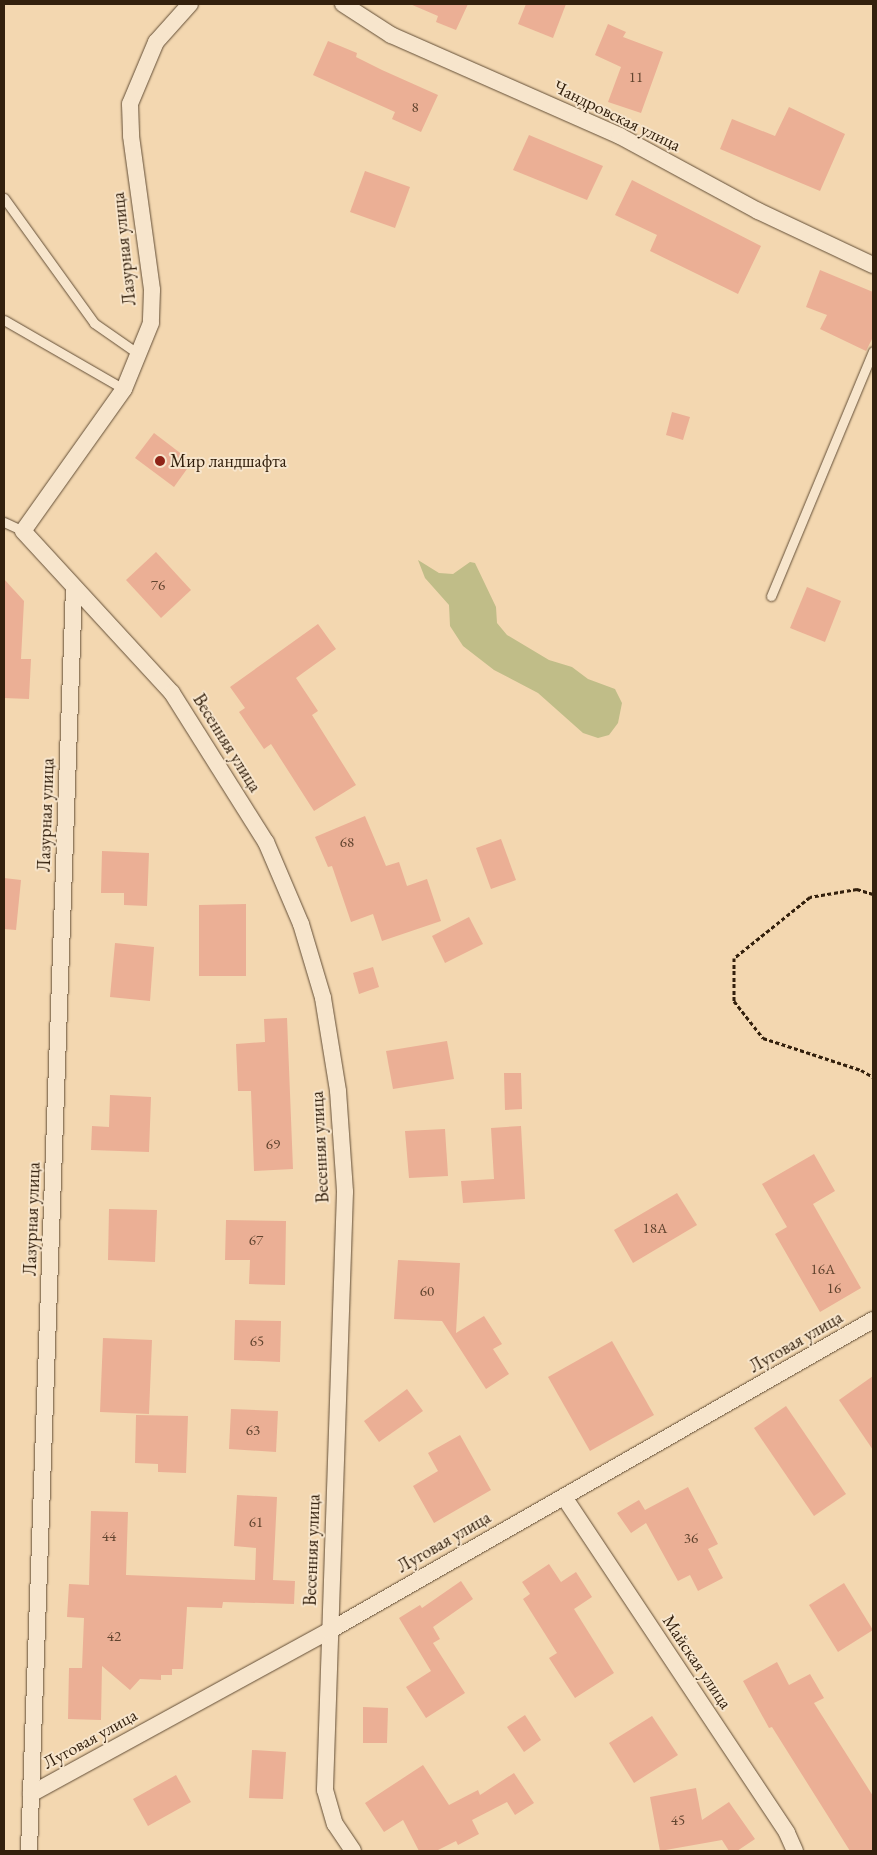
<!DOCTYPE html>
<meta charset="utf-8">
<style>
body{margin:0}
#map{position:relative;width:877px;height:1855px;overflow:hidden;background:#f3d7b0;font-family:"EB Garamond",serif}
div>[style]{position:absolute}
.green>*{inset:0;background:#c0bd88}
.building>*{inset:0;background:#ebaf95}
.path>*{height:3px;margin-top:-1.5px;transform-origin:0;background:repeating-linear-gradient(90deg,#33200d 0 4px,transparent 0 6.5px)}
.roads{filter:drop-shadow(0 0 1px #634e36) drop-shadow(0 0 1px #634e36)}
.service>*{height:9px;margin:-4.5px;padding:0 4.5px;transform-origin:4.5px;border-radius:4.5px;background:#f7e5cc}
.minor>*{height:16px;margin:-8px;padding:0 8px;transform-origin:8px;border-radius:8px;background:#f7e5cc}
.dots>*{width:14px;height:14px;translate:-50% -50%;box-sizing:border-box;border:2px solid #f7e5cc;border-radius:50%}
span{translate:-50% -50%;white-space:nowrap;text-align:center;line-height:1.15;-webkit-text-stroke:4px #f7e5cc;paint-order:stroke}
.number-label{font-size:15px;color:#61442f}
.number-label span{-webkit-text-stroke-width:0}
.street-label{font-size:18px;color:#33200d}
.poi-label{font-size:18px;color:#33200d}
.left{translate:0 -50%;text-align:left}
.frame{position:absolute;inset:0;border:5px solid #33200d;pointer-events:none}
</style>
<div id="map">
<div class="green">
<i style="clip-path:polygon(418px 560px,439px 573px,453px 574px,470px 562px,475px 563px,496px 607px,497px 623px,507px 635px,549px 660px,572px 667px,588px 679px,615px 689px,622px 703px,618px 723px,609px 735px,598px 738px,583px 733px,538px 693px,494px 670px,463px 646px,450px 626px,449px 605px,425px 578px)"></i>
</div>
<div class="building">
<i style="clip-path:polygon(410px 4px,468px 4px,456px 30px,436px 22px,438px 16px)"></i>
<i style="clip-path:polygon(526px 4px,566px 4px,553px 38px,518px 24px)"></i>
<i style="clip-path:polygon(608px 24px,626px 32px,623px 37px,663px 52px,641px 113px,608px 102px,621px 67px,595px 55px)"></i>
<i style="clip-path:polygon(328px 41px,357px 53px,356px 57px,382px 70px,438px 95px,421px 132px,392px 119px,395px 112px,313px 75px)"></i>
<i style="clip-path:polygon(789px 107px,845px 134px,820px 191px,720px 149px,732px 119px,775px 136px)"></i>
<i style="clip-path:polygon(529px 135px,603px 166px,587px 200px,513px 170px)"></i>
<i style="clip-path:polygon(365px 171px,410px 187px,395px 228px,350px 212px)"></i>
<i style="clip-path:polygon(632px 180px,761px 246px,738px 294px,650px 251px,657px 235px,615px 215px)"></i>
<i style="clip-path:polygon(820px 270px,873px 292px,873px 337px,866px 351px,820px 329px,827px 315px,806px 307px)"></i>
<i style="clip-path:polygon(672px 412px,690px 417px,683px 440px,666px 435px)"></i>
<i style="clip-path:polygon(154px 433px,192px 462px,174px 487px,135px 458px)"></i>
<i style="clip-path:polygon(156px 552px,191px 590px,161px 618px,126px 580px)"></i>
<i style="clip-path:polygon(4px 579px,24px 601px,21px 659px,31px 659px,29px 699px,4px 698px)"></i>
<i style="clip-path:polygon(807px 587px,841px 601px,825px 642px,790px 628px)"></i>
<i style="clip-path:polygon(318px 624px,336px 649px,296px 678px,318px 711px,312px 715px,356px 785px,314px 811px,271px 744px,264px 749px,239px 712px,245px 708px,230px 687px)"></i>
<i style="clip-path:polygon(365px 816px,386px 866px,399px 862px,407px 886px,427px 879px,441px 921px,382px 941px,373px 914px,351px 922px,332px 866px,328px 867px,315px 837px)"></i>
<i style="clip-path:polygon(501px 839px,516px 880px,491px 889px,476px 848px)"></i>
<i style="clip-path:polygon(102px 851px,149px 853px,147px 906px,124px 905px,124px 893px,101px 893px)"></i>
<i style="clip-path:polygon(4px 878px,21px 880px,16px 930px,4px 929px)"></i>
<i style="clip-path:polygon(246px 904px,246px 976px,199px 976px,199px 905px)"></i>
<i style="clip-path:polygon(469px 917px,483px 944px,445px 963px,432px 936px)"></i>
<i style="clip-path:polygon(115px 943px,154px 947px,150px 1001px,110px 997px)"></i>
<i style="clip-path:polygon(373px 967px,379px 987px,359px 994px,353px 973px)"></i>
<i style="clip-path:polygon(287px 1018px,293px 1169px,254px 1171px,251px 1091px,238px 1091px,236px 1044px,265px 1042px,264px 1019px)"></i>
<i style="clip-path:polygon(447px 1041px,454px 1079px,393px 1089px,386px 1051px)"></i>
<i style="clip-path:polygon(504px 1073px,521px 1073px,522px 1109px,505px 1110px)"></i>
<i style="clip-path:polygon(110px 1095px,151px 1097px,149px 1152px,91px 1150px,92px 1126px,109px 1127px)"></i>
<i style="clip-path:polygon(521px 1126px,525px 1199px,463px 1203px,461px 1181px,494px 1179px,491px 1128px)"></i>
<i style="clip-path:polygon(445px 1129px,448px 1176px,409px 1178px,405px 1131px)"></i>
<i style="clip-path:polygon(814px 1154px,835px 1191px,813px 1204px,861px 1288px,820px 1312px,775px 1234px,787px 1227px,762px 1184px)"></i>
<i style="clip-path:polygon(677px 1193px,697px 1225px,633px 1263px,614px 1230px)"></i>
<i style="clip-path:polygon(109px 1209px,157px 1210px,155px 1262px,108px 1260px)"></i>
<i style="clip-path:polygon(226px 1220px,286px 1221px,285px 1285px,249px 1284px,250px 1260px,225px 1260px)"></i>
<i style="clip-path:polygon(398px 1260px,460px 1263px,456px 1333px,484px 1316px,502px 1344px,493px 1349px,509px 1374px,486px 1389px,442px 1321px,394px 1319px)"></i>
<i style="clip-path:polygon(235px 1320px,281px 1321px,280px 1362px,234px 1360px)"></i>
<i style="clip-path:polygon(103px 1338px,152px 1340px,149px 1414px,100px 1412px)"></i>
<i style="clip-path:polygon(612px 1341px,654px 1415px,590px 1451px,548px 1377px)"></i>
<i style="clip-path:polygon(873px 1376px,873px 1450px,839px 1400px)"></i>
<i style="clip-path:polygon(407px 1389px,423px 1411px,379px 1442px,364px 1421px)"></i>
<i style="clip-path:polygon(786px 1406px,846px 1494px,814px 1516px,754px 1428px)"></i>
<i style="clip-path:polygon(231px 1409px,278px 1411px,276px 1452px,229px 1449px)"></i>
<i style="clip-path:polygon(136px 1415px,188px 1416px,186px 1473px,158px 1472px,158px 1464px,135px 1463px)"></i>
<i style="clip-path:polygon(460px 1435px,491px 1490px,434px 1523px,413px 1486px,438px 1471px,428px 1453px)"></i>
<i style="clip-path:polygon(688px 1487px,718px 1544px,708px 1549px,723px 1578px,698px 1591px,690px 1575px,678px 1581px,646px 1523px,631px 1533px,617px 1513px,639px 1500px,645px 1510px)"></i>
<i style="clip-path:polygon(237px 1495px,277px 1497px,273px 1580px,295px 1581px,294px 1604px,223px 1602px,222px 1608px,187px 1607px,183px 1669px,172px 1669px,172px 1675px,161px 1675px,161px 1680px,140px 1679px,130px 1690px,102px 1666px,101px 1720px,68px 1719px,69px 1668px,82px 1668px,84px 1618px,67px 1617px,69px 1584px,89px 1585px,91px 1511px,128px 1512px,126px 1575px,255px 1580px,256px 1548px,234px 1546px)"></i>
<i style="clip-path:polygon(549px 1564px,561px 1582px,576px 1572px,592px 1597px,574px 1609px,614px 1673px,575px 1698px,549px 1658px,557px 1653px,523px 1599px,530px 1594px,522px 1582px)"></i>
<i style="clip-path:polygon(461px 1581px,473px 1599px,433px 1627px,440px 1639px,433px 1643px,465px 1693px,426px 1718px,406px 1687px,431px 1671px,399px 1618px,420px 1605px,422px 1608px)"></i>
<i style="clip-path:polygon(844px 1583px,873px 1630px,838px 1652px,809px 1605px)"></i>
<i style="clip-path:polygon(777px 1662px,789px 1685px,810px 1674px,824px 1698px,814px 1703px,873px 1796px,873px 1851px,850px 1851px,772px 1727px,769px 1728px,743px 1681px)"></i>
<i style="clip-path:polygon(363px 1707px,388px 1708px,387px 1743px,363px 1743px)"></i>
<i style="clip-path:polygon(525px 1715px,541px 1740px,524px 1752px,507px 1727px)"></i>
<i style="clip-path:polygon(652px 1716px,678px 1755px,634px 1783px,609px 1743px)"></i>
<i style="clip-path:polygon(252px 1750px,286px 1752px,283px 1799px,249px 1798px)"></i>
<i style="clip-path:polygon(423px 1765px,449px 1805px,478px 1790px,480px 1795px,514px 1773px,534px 1803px,515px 1815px,507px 1802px,472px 1820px,479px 1834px,458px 1845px,456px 1841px,436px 1851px,419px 1851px,403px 1820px,384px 1832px,365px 1803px)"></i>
<i style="clip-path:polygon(176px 1775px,191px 1802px,148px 1826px,133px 1799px)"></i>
<i style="clip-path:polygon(696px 1788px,702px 1820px,729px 1802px,755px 1839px,737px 1851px,729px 1851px,722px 1840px,660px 1851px,650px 1797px)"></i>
</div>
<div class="path">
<i style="left:873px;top:894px;width:17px;rotate:-163deg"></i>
<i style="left:857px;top:889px;width:48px;rotate:170.3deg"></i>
<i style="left:810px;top:897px;width:97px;rotate:141.2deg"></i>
<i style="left:734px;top:958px;width:43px;rotate:90deg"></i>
<i style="left:734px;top:1001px;width:47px;rotate:51.9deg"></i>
<i style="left:763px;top:1038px;width:103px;rotate:18.1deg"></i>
<i style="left:861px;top:1070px;width:14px;rotate:30deg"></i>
</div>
<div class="roads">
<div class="service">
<i style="left:4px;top:198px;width:154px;rotate:54.2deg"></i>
<i style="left:94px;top:323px;width:56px;rotate:34.8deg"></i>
<i style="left:4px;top:320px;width:138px;rotate:29.9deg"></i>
<i style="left:4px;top:522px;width:21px;rotate:25deg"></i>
<i style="left:771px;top:596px;width:265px;rotate:-67.4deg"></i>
</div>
<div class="minor">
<i style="left:190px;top:4px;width:51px;rotate:131.8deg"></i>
<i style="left:156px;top:42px;width:67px;rotate:112.8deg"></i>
<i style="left:130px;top:104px;width:32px;rotate:88deg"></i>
<i style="left:131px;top:136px;width:155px;rotate:82.2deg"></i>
<i style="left:152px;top:290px;width:33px;rotate:92deg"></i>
<i style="left:151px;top:323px;width:71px;rotate:112.2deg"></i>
<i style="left:124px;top:389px;width:174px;rotate:125.4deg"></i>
<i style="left:23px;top:531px;width:220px;rotate:47.4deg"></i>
<i style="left:172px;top:693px;width:176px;rotate:57.8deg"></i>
<i style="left:266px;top:842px;width:89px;rotate:66.9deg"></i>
<i style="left:301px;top:924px;width:77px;rotate:73.4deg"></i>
<i style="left:323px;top:998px;width:94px;rotate:80.8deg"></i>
<i style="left:338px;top:1091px;width:101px;rotate:86deg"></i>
<i style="left:345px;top:1192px;width:598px;rotate:91.92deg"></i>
<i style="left:325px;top:1790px;width:35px;rotate:74deg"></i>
<i style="left:335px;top:1824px;width:32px;rotate:56deg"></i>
<i style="left:343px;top:4px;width:57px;rotate:32.9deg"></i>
<i style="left:391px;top:35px;width:250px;rotate:23.8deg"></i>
<i style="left:620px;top:136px;width:157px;rotate:28.5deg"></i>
<i style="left:758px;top:211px;width:127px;rotate:25.2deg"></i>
<i style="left:564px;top:1497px;width:403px;rotate:56.4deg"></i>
<i style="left:787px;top:1833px;width:20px;rotate:66deg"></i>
<i style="left:31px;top:1794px;width:340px;rotate:-28.7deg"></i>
<i style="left:329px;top:1631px;width:627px;rotate:-29.76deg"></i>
<i style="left:29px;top:1851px;width:1263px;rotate:-87.96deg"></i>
</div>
</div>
<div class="dots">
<i style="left:160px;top:461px;background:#8f2418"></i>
</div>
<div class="number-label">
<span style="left:636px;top:77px">11</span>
<span style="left:415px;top:107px">8</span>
<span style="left:158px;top:585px">76</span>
<span style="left:347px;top:842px">68</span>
<span style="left:273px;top:1144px">69</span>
<span style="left:655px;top:1228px">18А</span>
<span style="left:256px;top:1240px">67</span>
<span style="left:823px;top:1269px">16А</span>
<span style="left:834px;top:1288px">16</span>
<span style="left:427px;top:1291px">60</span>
<span style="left:257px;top:1341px">65</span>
<span style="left:253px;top:1430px">63</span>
<span style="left:256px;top:1522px">61</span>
<span style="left:109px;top:1536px">44</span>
<span style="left:691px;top:1538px">36</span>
<span style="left:114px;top:1636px">42</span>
<span style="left:678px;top:1820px">45</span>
</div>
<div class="street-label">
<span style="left:617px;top:116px;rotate:26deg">Чандровская улица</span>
<span style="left:124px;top:249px;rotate:-96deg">Лазурная улица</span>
<span style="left:227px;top:743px;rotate:58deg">Весенняя улица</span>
<span style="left:46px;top:815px;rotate:-88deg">Лазурная улица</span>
<span style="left:320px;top:1147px;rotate:-93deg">Весенняя улица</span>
<span style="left:32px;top:1219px;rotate:-88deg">Лазурная улица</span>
<span style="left:796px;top:1342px;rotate:-30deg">Луговая улица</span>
<span style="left:444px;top:1542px;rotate:-30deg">Луговая улица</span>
<span style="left:312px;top:1550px;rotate:-88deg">Весенняя улица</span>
<span style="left:697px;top:1662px;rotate:56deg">Майская улица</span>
<span style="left:90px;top:1739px;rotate:-29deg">Луговая улица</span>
</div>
<div class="poi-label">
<span class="left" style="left:170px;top:461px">Мир ландшафта</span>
</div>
<div class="frame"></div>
</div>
